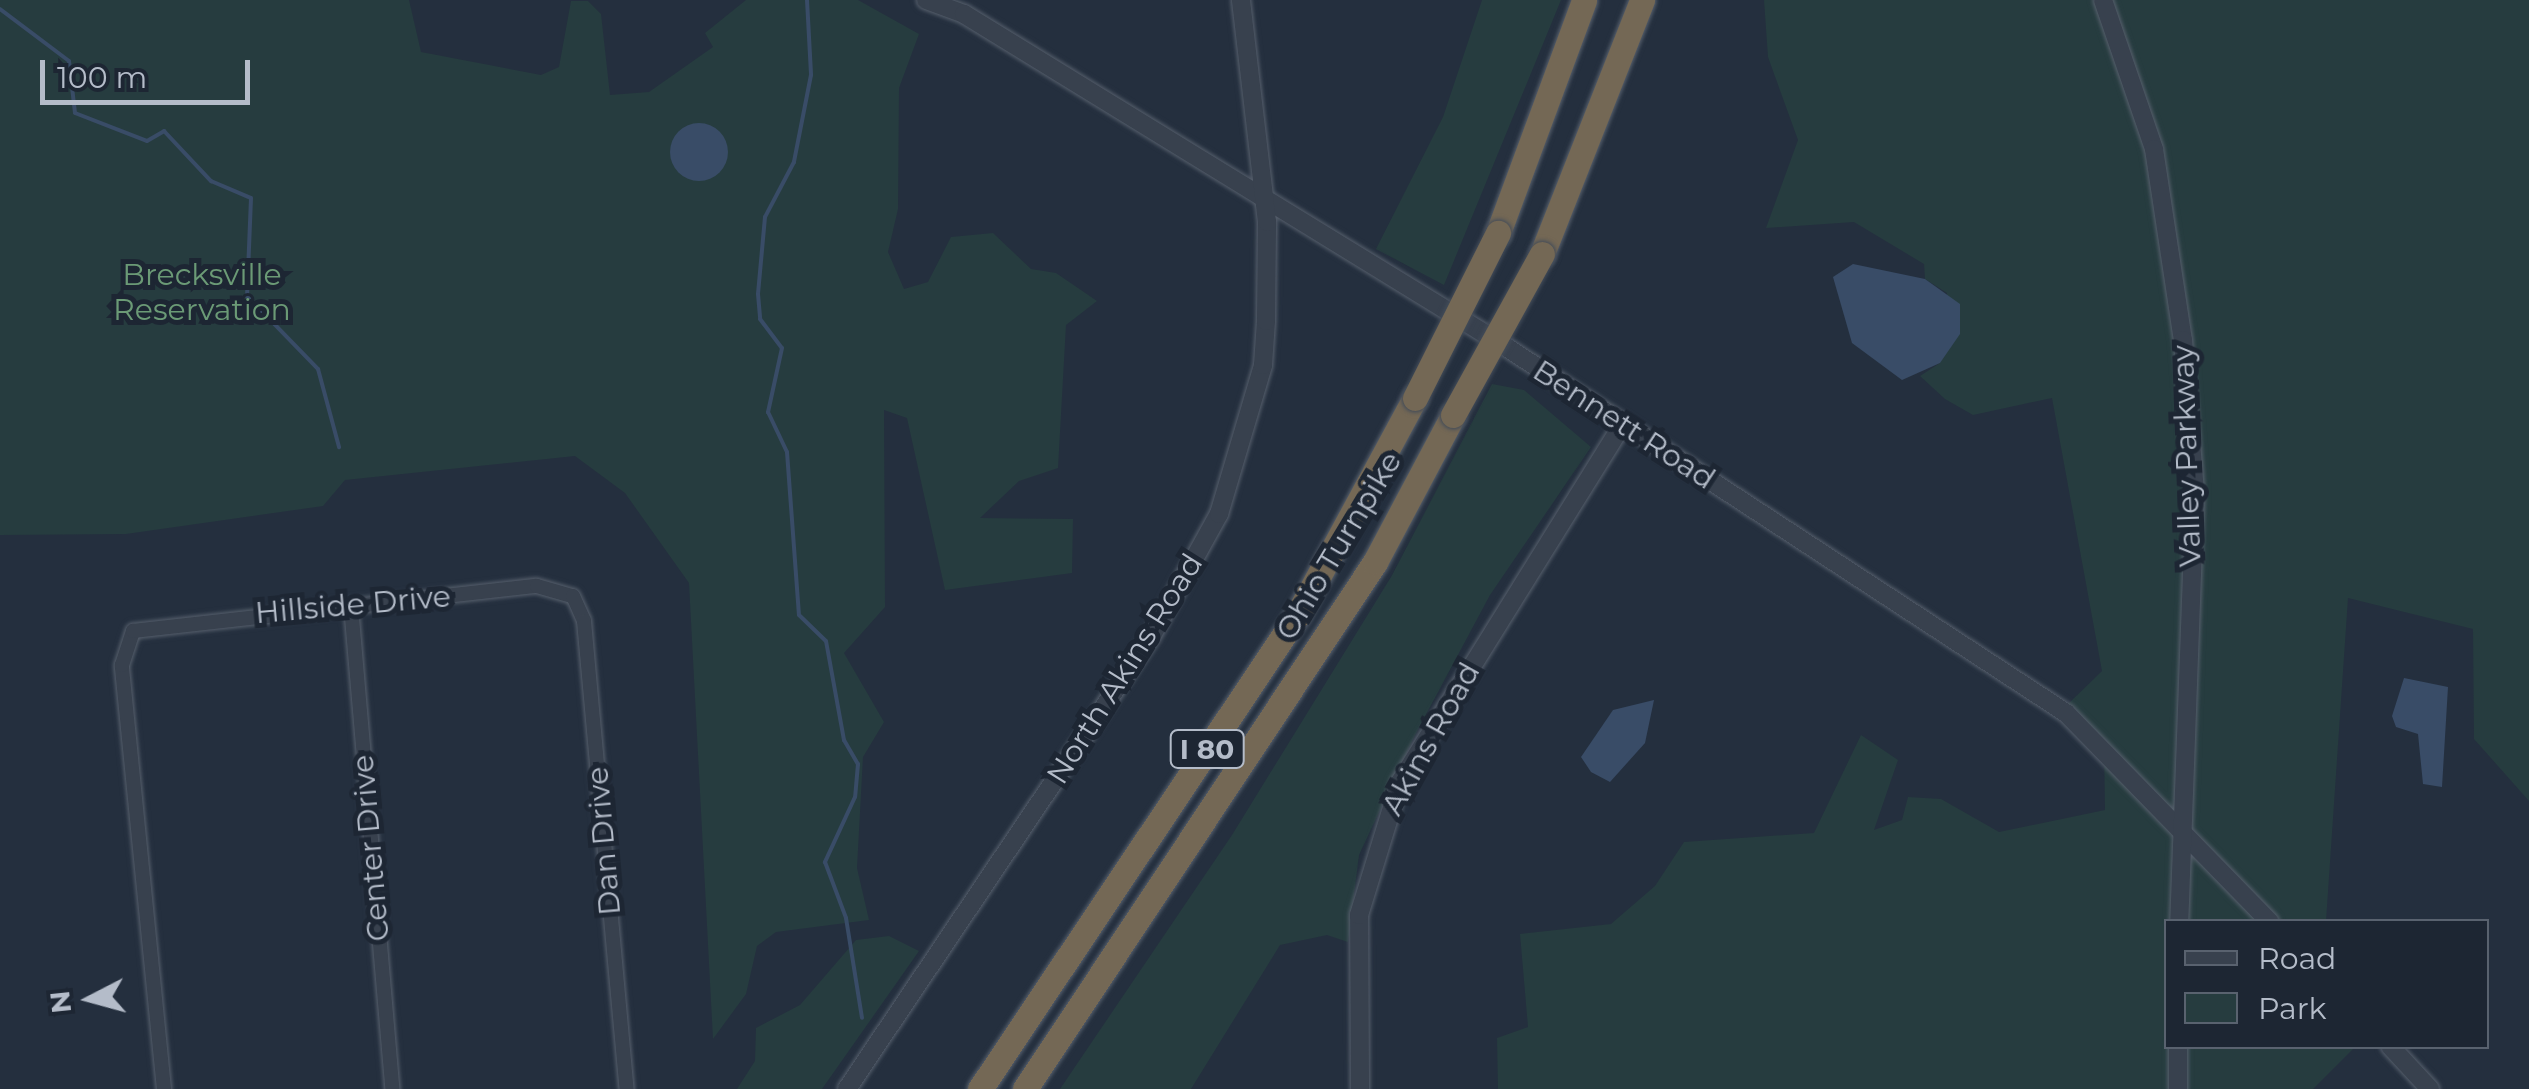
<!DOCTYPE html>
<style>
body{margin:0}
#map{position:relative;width:2529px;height:1089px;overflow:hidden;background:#242f3e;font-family:Montserrat,sans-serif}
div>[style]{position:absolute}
.green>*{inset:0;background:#263c3f}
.water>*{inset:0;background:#394c67}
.round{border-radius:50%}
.stream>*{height:4px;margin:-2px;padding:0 2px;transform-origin:2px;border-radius:2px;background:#394c67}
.roads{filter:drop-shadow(0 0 2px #565f6c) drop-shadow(0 0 2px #565f6c)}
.minor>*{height:14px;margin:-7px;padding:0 7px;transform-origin:7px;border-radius:7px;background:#38414e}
.tertiary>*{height:18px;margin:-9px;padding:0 9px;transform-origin:9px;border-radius:9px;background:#38414e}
.motorway>*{height:25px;margin:-12.5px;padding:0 12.5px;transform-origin:12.5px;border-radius:12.5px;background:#746855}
.bridges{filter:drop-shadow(0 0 2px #434c59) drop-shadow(0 0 2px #434c59)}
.motorway-bridge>*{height:25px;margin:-12.5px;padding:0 12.5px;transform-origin:12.5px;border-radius:12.5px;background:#746855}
span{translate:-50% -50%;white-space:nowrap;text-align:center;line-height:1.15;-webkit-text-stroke:10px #1d2633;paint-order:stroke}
.shield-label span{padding:2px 8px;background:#1d2633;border:2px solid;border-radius:8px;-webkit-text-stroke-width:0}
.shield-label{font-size:28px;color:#b4bcc9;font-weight:700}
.park-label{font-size:30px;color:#6b9a76}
.street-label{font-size:30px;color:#b4bcc9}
.legend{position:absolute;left:2164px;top:919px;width:325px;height:130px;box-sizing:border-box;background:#1d2633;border:2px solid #59626f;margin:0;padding:12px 18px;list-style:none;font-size:30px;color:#b4bcc9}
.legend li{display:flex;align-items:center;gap:20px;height:50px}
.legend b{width:50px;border:2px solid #59626f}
.north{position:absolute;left:40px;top:949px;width:100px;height:100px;-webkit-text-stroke:8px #1d2633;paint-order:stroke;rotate:264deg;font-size:28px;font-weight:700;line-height:40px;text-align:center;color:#b4bcc9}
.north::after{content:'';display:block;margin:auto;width:35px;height:45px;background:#b4bcc9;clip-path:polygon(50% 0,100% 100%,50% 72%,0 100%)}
.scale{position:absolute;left:40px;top:60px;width:210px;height:45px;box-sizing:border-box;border:5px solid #b4bcc9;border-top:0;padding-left:12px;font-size:30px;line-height:35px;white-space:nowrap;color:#b4bcc9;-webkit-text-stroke:8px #1d2633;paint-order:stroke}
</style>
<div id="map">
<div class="green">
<i style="clip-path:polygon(0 0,409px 0,421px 52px,541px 75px,559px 67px,571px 1px,588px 1px,601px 14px,610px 95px,649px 92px,713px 47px,705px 33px,746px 0,858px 0,919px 34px,899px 88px,898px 209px,888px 252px,904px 289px,928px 282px,951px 237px,993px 233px,1031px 269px,1056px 273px,1097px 301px,1066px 325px,1058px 468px,1019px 481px,980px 518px,1073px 519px,1072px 573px,945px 590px,907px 418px,884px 410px,885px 607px,844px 653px,884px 722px,863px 757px,857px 868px,869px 920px,776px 932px,757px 946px,746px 994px,713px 1039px,689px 583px,625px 493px,575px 456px,345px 480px,323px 506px,126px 534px,0 535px)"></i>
<i style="clip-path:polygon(1482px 0,1561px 0,1444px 285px,1376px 249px,1443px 117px)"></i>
<i style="clip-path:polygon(1764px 0,2529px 0,2529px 801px,2474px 739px,2473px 629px,2348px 598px,2326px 921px,2166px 922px,2166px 1046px,2355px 1047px,2313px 1089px,1498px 1089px,1497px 1038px,1528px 1027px,1520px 934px,1611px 924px,1655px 886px,1684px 842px,1814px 833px,1861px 735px,1898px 760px,1874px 830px,1902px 820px,1908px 797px,1941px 799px,1999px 832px,2105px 810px,2104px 744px,2067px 705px,2102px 671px,2052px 398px,1973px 415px,1945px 399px,1920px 376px,1940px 363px,1947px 293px,1925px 279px,1924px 264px,1854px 222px,1766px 228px,1798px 140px,1768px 57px)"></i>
<i style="clip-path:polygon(1492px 384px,1524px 390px,1591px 447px,1490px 595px,1415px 735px,1359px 855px,1348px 942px,1327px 935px,1280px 945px,1191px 1089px,1060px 1089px,1232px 835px,1391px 577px)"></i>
<i style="clip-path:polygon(889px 936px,919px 951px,822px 1089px,737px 1089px,755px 1061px,756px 1028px,800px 1005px,856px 940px)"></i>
</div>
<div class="water">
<i class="round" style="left:670px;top:123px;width:58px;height:58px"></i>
<i style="clip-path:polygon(1853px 264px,1925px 279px,1960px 304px,1960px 334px,1940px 363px,1902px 380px,1852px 343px,1833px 277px)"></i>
<i style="clip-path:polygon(2404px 678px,2448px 687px,2442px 787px,2423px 784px,2418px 734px,2396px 727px,2392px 716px)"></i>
<i style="clip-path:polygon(1654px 700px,1645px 743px,1610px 782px,1591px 772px,1581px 757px,1613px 710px)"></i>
</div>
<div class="stream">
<i style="left:807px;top:0;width:75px;rotate:86.9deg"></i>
<i style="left:811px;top:75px;width:89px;rotate:101.1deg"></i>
<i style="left:794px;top:162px;width:62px;rotate:117.8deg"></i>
<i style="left:765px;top:217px;width:77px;rotate:95.2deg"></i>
<i style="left:758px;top:294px;width:25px;rotate:85deg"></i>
<i style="left:760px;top:319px;width:36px;rotate:53deg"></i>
<i style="left:782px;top:348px;width:66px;rotate:102.3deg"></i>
<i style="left:768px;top:412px;width:44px;rotate:64.6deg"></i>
<i style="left:787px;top:452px;width:163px;rotate:85.8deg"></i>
<i style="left:799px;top:615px;width:37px;rotate:44deg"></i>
<i style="left:826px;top:641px;width:101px;rotate:79.7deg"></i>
<i style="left:844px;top:740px;width:28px;rotate:60deg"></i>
<i style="left:858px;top:764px;width:33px;rotate:95deg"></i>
<i style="left:855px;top:797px;width:72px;rotate:114.8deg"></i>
<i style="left:825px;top:862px;width:60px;rotate:69.4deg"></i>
<i style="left:846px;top:918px;width:101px;rotate:80.9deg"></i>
<i style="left:0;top:9px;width:86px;rotate:37deg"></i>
<i style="left:69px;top:61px;width:52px;rotate:83.4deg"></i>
<i style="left:75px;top:113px;width:77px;rotate:21.3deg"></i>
<i style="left:147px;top:141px;width:20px;rotate:-30deg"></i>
<i style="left:164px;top:131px;width:69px;rotate:46.8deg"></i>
<i style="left:211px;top:181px;width:43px;rotate:23deg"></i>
<i style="left:251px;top:198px;width:98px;rotate:92.3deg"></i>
<i style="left:247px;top:296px;width:102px;rotate:45.8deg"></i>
<i style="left:318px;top:369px;width:81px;rotate:74.9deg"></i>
</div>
<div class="roads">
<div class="minor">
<i style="left:351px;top:606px;width:485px;rotate:85.1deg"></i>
<i style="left:164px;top:1089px;width:426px;rotate:-95.7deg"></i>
<i style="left:122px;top:665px;width:36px;rotate:-72deg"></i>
<i style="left:133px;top:631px;width:406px;rotate:-6.4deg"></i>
<i style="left:537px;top:586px;width:37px;rotate:16deg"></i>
<i style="left:573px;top:596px;width:27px;rotate:66deg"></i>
<i style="left:584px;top:621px;width:470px;rotate:84.8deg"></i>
</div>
<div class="tertiary">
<i style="left:926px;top:0;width:40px;rotate:20.2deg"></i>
<i style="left:964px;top:14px;width:633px;rotate:31.55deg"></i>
<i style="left:1503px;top:345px;width:673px;rotate:33.17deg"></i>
<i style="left:2066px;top:713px;width:292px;rotate:45.7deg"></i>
<i style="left:2103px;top:0;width:157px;rotate:71.1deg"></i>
<i style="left:2154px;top:149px;width:193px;rotate:81.4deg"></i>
<i style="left:2183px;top:340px;width:152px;rotate:85.5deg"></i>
<i style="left:2195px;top:492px;width:430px;rotate:92.1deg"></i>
<i style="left:2390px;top:1046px;width:59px;rotate:47.1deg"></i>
<i style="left:847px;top:1089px;width:545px;rotate:-56.08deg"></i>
<i style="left:1151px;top:637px;width:141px;rotate:-61.1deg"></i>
<i style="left:1219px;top:514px;width:155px;rotate:-73.5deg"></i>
<i style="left:1263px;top:365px;width:44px;rotate:-86.1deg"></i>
<i style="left:1266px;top:321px;width:99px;rotate:-89.4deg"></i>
<i style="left:1267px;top:222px;width:224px;rotate:-96.7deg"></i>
<i style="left:1360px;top:1089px;width:174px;rotate:-90.3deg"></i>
<i style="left:1359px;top:915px;width:139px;rotate:-72.9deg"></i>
<i style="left:1400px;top:782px;width:420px;rotate:-58.1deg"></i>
<i style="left:2178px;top:1089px;width:43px;rotate:-90deg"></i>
</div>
<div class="motorway">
<i style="left:1498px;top:233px;width:248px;rotate:-69.7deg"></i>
<i style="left:1542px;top:254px;width:273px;rotate:-68.5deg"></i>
<i style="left:980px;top:1089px;width:572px;rotate:-56.2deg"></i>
<i style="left:1298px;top:614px;width:246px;rotate:-61.6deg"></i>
<i style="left:1025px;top:1089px;width:633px;rotate:-56.41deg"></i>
<i style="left:1375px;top:562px;width:166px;rotate:-62deg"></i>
</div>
</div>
<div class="bridges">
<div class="motorway-bridge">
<i style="left:1415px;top:398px;width:185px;rotate:-63.3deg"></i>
<i style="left:1453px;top:415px;width:184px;rotate:-61.1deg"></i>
</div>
</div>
<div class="shield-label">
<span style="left:1207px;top:749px">I 80</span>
</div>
<div class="park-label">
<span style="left:202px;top:292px">Brecksville<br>Reservation</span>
</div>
<div class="street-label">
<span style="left:1624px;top:425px;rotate:33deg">Bennett Road</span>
<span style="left:2187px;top:456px;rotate:-92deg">Valley Parkway</span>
<span style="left:1339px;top:546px;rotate:-59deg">Ohio Turnpike</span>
<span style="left:353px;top:605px;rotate:-5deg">Hillside Drive</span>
<span style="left:1125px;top:669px;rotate:-58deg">North Akins Road</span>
<span style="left:1431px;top:739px;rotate:-61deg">Akins Road</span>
<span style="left:604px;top:841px;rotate:-95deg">Dan Drive</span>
<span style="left:371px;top:848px;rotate:-95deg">Center Drive</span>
</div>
<ul class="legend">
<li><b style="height:12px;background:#38414e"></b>Road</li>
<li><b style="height:28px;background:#263c3f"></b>Park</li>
</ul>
<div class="north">N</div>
<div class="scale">100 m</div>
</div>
